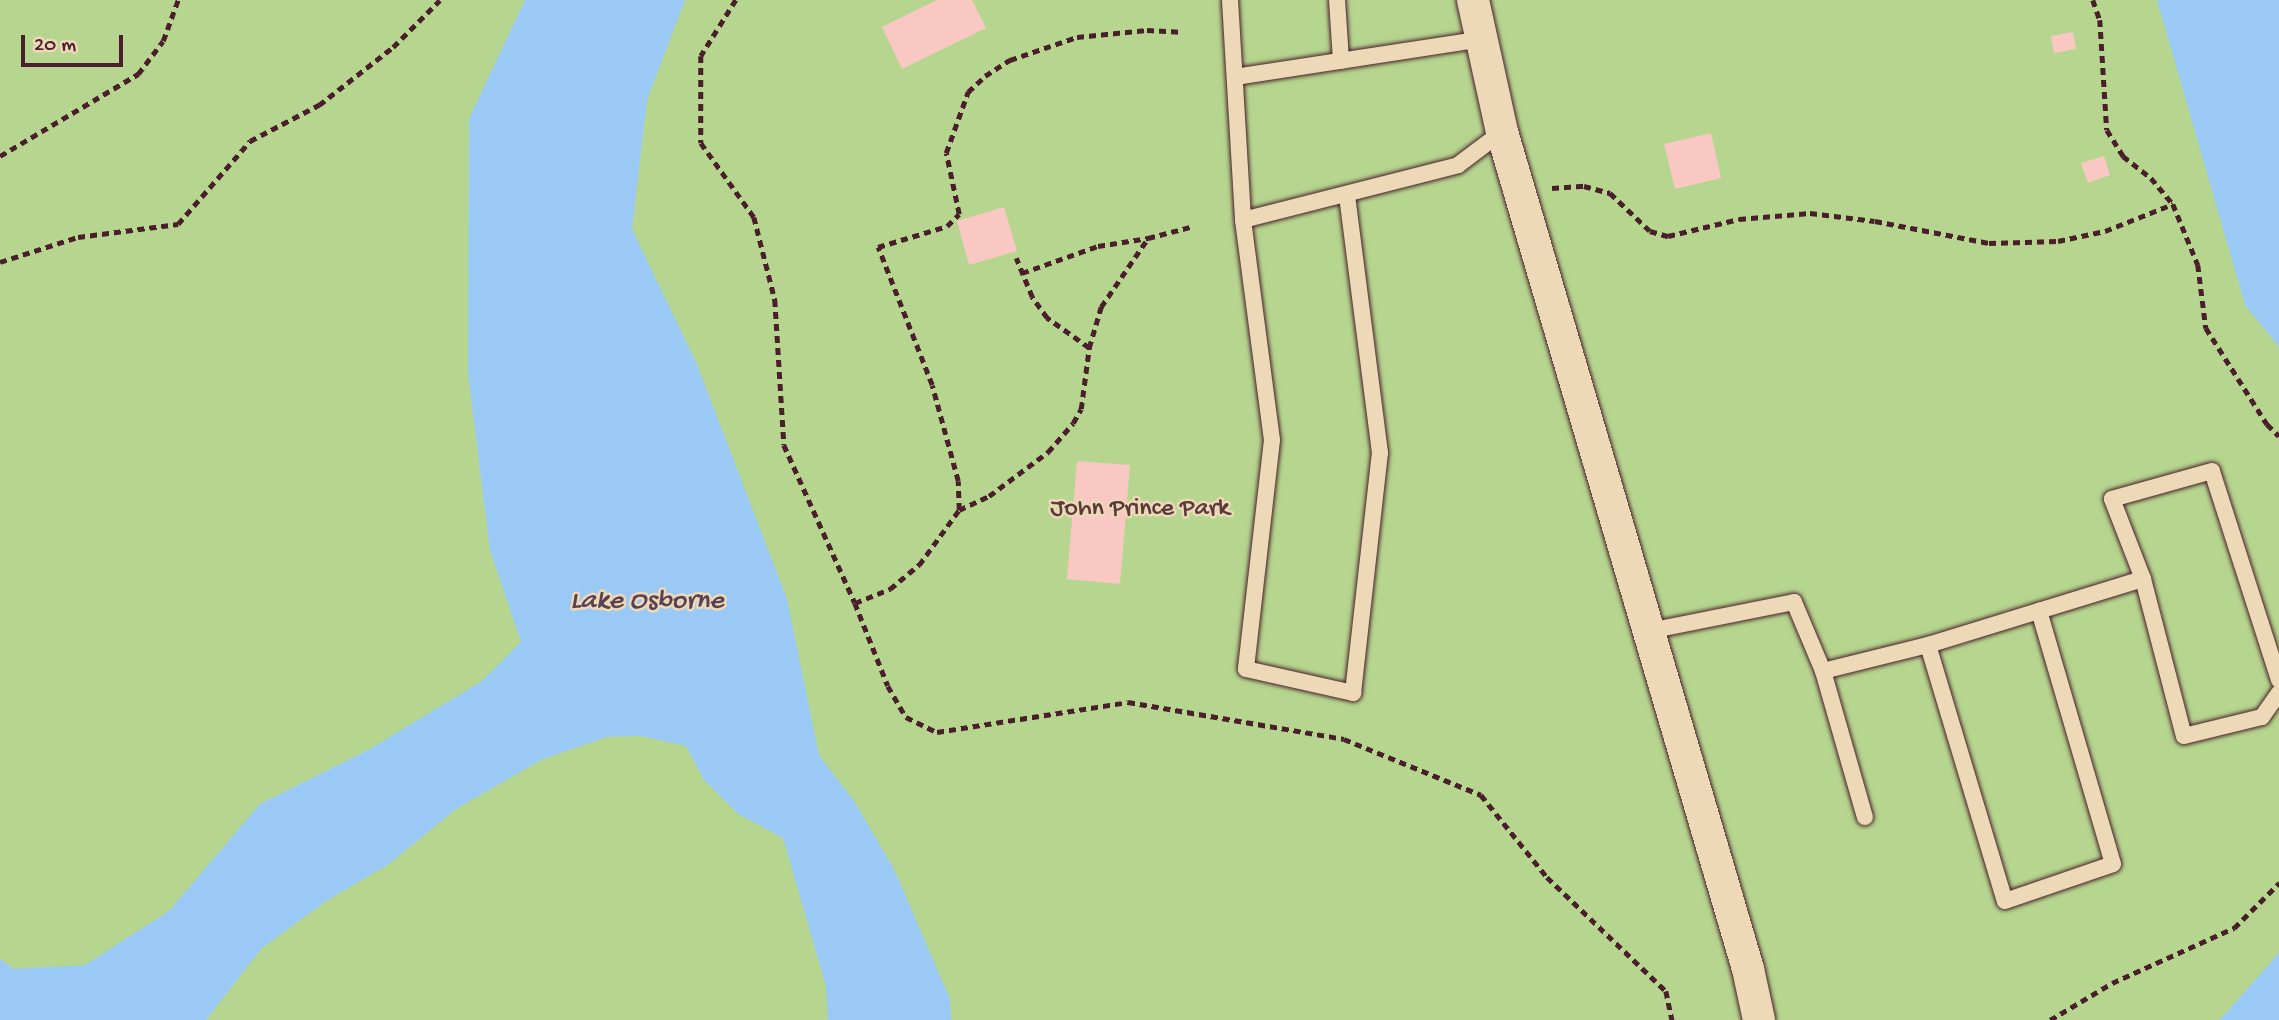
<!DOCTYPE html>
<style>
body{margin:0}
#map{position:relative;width:2279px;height:1020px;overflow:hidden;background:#efd6b9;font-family:"Gochi Hand",sans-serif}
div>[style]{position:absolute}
.green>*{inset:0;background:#b6d68f}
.water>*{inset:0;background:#9ac9f5}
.building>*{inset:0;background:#f9c8c3}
.path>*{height:4.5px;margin-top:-2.25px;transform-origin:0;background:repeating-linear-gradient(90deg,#4a1f2b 0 7px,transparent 0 12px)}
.roads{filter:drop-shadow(0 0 2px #4a1f2b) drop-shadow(0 0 2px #4a1f2b)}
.lane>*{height:16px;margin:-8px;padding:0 8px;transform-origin:8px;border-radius:8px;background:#edd9b7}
.street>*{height:32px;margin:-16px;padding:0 16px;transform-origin:16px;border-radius:16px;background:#edd9b7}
span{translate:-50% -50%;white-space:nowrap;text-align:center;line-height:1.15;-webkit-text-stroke:5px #edd9b7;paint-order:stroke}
.park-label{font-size:26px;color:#5a3a3a}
.water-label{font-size:28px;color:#5a4153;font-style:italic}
.scale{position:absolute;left:21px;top:35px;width:102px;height:32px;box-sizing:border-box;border:4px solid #4a1f2b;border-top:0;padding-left:9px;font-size:21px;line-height:24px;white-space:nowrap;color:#4a1f2b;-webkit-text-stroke:5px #edd9b7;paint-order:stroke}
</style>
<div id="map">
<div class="green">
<i style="clip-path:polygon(0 0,2279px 0,2279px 1020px,0 1020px)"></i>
</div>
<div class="water">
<i style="clip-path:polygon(525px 0,685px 0,647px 100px,632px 229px,696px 362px,787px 599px,819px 755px,854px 801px,894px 869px,950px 999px,951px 1020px,828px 1020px,826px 986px,783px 838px,738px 814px,704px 780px,686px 746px,641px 736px,607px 737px,543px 759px,456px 809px,389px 864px,328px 900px,262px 948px,206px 1020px,0 1020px,0 959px,14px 969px,85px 965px,169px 911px,260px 804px,370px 749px,482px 681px,521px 642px,490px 550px,468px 373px,469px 119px)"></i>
<i style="clip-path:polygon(2157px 0,2279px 0,2279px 347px,2245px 305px)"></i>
<i style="clip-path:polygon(2279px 953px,2279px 1020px,2220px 1020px)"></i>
</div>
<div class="building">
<i style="clip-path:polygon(937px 0,972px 0,986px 28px,902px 69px,882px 27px)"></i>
<i style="clip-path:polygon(2073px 32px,2076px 49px,2054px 53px,2051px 36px)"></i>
<i style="clip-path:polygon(1711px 133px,1721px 178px,1675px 189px,1664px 144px)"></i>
<i style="clip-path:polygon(2104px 156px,2110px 175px,2088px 183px,2081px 163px)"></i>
<i style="clip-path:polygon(1004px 207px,1017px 251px,969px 265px,957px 221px)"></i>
<i style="clip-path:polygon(1077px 461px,1130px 465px,1120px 584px,1067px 579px)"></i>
</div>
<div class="path">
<i style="left:736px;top:0;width:66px;rotate:122deg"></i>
<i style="left:701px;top:56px;width:87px;rotate:90deg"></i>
<i style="left:701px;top:143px;width:91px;rotate:54.4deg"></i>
<i style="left:754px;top:217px;width:86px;rotate:75.8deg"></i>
<i style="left:775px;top:300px;width:145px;rotate:86.4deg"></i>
<i style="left:784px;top:445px;width:173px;rotate:65.8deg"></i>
<i style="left:855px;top:603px;width:89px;rotate:68.3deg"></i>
<i style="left:888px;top:686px;width:36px;rotate:60deg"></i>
<i style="left:906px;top:717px;width:34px;rotate:26deg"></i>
<i style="left:937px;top:732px;width:193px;rotate:-8.9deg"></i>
<i style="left:1128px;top:702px;width:219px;rotate:9.7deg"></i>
<i style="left:1344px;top:739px;width:148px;rotate:22.2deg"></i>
<i style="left:1481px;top:795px;width:105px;rotate:51.2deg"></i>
<i style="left:1547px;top:877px;width:165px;rotate:43.8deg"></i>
<i style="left:1666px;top:991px;width:30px;rotate:78deg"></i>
<i style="left:2093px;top:0;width:21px;rotate:71deg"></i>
<i style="left:2100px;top:20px;width:110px;rotate:86.4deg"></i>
<i style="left:2107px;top:130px;width:31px;rotate:58deg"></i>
<i style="left:2123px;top:156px;width:36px;rotate:38deg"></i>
<i style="left:2151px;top:178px;width:34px;rotate:50deg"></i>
<i style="left:2173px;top:204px;width:66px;rotate:67.7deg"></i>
<i style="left:2198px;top:265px;width:64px;rotate:82.8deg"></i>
<i style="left:2206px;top:328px;width:114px;rotate:57.6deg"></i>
<i style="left:2267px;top:424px;width:17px;rotate:45deg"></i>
<i style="left:0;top:156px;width:161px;rotate:-30.7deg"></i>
<i style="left:138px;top:74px;width:41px;rotate:-52.9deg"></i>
<i style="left:163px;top:41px;width:44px;rotate:-69.9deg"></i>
<i style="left:1552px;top:188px;width:32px;rotate:-4deg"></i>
<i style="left:1584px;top:186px;width:27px;rotate:15deg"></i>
<i style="left:1610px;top:193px;width:55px;rotate:43.5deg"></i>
<i style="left:1650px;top:231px;width:19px;rotate:16deg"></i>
<i style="left:1668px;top:236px;width:73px;rotate:-13.5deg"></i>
<i style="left:1739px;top:219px;width:71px;rotate:-4.8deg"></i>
<i style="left:1810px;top:213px;width:65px;rotate:7deg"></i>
<i style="left:1875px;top:221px;width:116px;rotate:10.9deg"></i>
<i style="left:1989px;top:243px;width:69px;rotate:-1.7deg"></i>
<i style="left:2058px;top:241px;width:48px;rotate:-12deg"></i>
<i style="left:2105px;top:231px;width:73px;rotate:-21.7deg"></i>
<i style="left:0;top:262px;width:82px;rotate:-17.8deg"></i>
<i style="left:78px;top:237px;width:101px;rotate:-7.4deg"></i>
<i style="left:178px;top:224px;width:110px;rotate:-49.1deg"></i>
<i style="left:250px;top:141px;width:78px;rotate:-27.6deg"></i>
<i style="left:319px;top:105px;width:94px;rotate:-38.1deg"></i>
<i style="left:393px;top:47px;width:66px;rotate:-45deg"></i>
<i style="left:1022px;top:273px;width:81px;rotate:-19.6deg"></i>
<i style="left:1098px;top:246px;width:51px;rotate:-9.1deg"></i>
<i style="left:1089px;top:348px;width:43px;rotate:-73.7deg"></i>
<i style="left:1101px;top:307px;width:83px;rotate:-55.7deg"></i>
<i style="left:1148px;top:238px;width:43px;rotate:-14.7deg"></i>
<i style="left:959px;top:510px;width:33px;rotate:-25deg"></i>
<i style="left:989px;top:496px;width:74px;rotate:-36.7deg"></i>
<i style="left:1048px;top:452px;width:38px;rotate:-49deg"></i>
<i style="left:1073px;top:423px;width:16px;rotate:-60deg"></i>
<i style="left:1081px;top:409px;width:62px;rotate:-82.5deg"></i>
<i style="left:1089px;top:348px;width:52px;rotate:-144.5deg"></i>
<i style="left:1047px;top:318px;width:26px;rotate:-126deg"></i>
<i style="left:1032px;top:297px;width:42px;rotate:-112.3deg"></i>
<i style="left:855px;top:603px;width:38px;rotate:-22deg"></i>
<i style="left:890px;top:589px;width:38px;rotate:-40deg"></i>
<i style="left:919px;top:565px;width:68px;rotate:-54deg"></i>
<i style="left:959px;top:510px;width:29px;rotate:-92deg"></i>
<i style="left:958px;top:481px;width:99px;rotate:-105.2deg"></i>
<i style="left:932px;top:385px;width:148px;rotate:-111.4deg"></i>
<i style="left:878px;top:247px;width:72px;rotate:-16.9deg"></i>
<i style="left:947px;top:226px;width:17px;rotate:-45deg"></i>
<i style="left:959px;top:214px;width:62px;rotate:-102deg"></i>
<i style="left:946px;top:153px;width:65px;rotate:-70.2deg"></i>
<i style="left:968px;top:92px;width:23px;rotate:-43deg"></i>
<i style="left:985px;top:76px;width:30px;rotate:-33deg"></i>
<i style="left:1010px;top:60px;width:71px;rotate:-18.9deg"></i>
<i style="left:1077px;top:37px;width:70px;rotate:-5.7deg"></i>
<i style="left:1147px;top:30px;width:33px;rotate:3deg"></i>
<i style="left:2050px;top:1020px;width:72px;rotate:-30.8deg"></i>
<i style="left:2112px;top:983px;width:134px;rotate:-24.3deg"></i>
<i style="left:2234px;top:928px;width:64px;rotate:-45deg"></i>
</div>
<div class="roads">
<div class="lane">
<i style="left:1230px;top:0;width:220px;rotate:86.6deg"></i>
<i style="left:1243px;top:220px;width:222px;rotate:-14.3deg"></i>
<i style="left:1458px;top:165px;width:55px;rotate:-36.9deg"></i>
<i style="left:1337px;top:0;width:61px;rotate:86.2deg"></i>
<i style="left:1235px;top:77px;width:250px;rotate:-8.7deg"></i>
<i style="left:1243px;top:220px;width:222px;rotate:82.5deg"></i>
<i style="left:1272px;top:440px;width:230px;rotate:96.5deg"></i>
<i style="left:1246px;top:669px;width:110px;rotate:12.6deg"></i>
<i style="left:1353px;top:693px;width:242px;rotate:-83.6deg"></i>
<i style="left:1380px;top:453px;width:261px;rotate:-97.3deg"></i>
<i style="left:1649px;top:631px;width:148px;rotate:-11.3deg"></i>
<i style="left:1794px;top:602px;width:75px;rotate:67.2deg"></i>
<i style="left:1823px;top:671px;width:108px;rotate:-13.9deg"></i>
<i style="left:1928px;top:645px;width:225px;rotate:-17.1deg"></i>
<i style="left:1928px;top:645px;width:267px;rotate:73.3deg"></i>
<i style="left:2005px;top:901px;width:114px;rotate:-18.9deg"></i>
<i style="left:2113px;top:864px;width:264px;rotate:-106.3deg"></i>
<i style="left:1823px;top:671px;width:152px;rotate:74deg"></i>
<i style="left:2279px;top:680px;width:219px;rotate:-107.8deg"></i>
<i style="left:2212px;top:471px;width:104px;rotate:164.4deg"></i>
<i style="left:2112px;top:499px;width:86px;rotate:68.8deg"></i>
<i style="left:2143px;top:579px;width:162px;rotate:75.4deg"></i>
<i style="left:2184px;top:736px;width:80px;rotate:-13.7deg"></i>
<i style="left:2262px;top:717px;width:29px;rotate:-55deg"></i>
</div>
<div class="street">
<i style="left:1473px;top:0;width:135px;rotate:77.6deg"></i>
<i style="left:1502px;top:132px;width:872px;rotate:73.62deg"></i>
<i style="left:1748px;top:969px;width:52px;rotate:77.8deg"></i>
</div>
</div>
<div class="park-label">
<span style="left:1140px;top:510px">John Prince Park</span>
</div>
<div class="water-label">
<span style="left:647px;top:602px">Lake Osborne</span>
</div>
<div class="scale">20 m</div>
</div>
